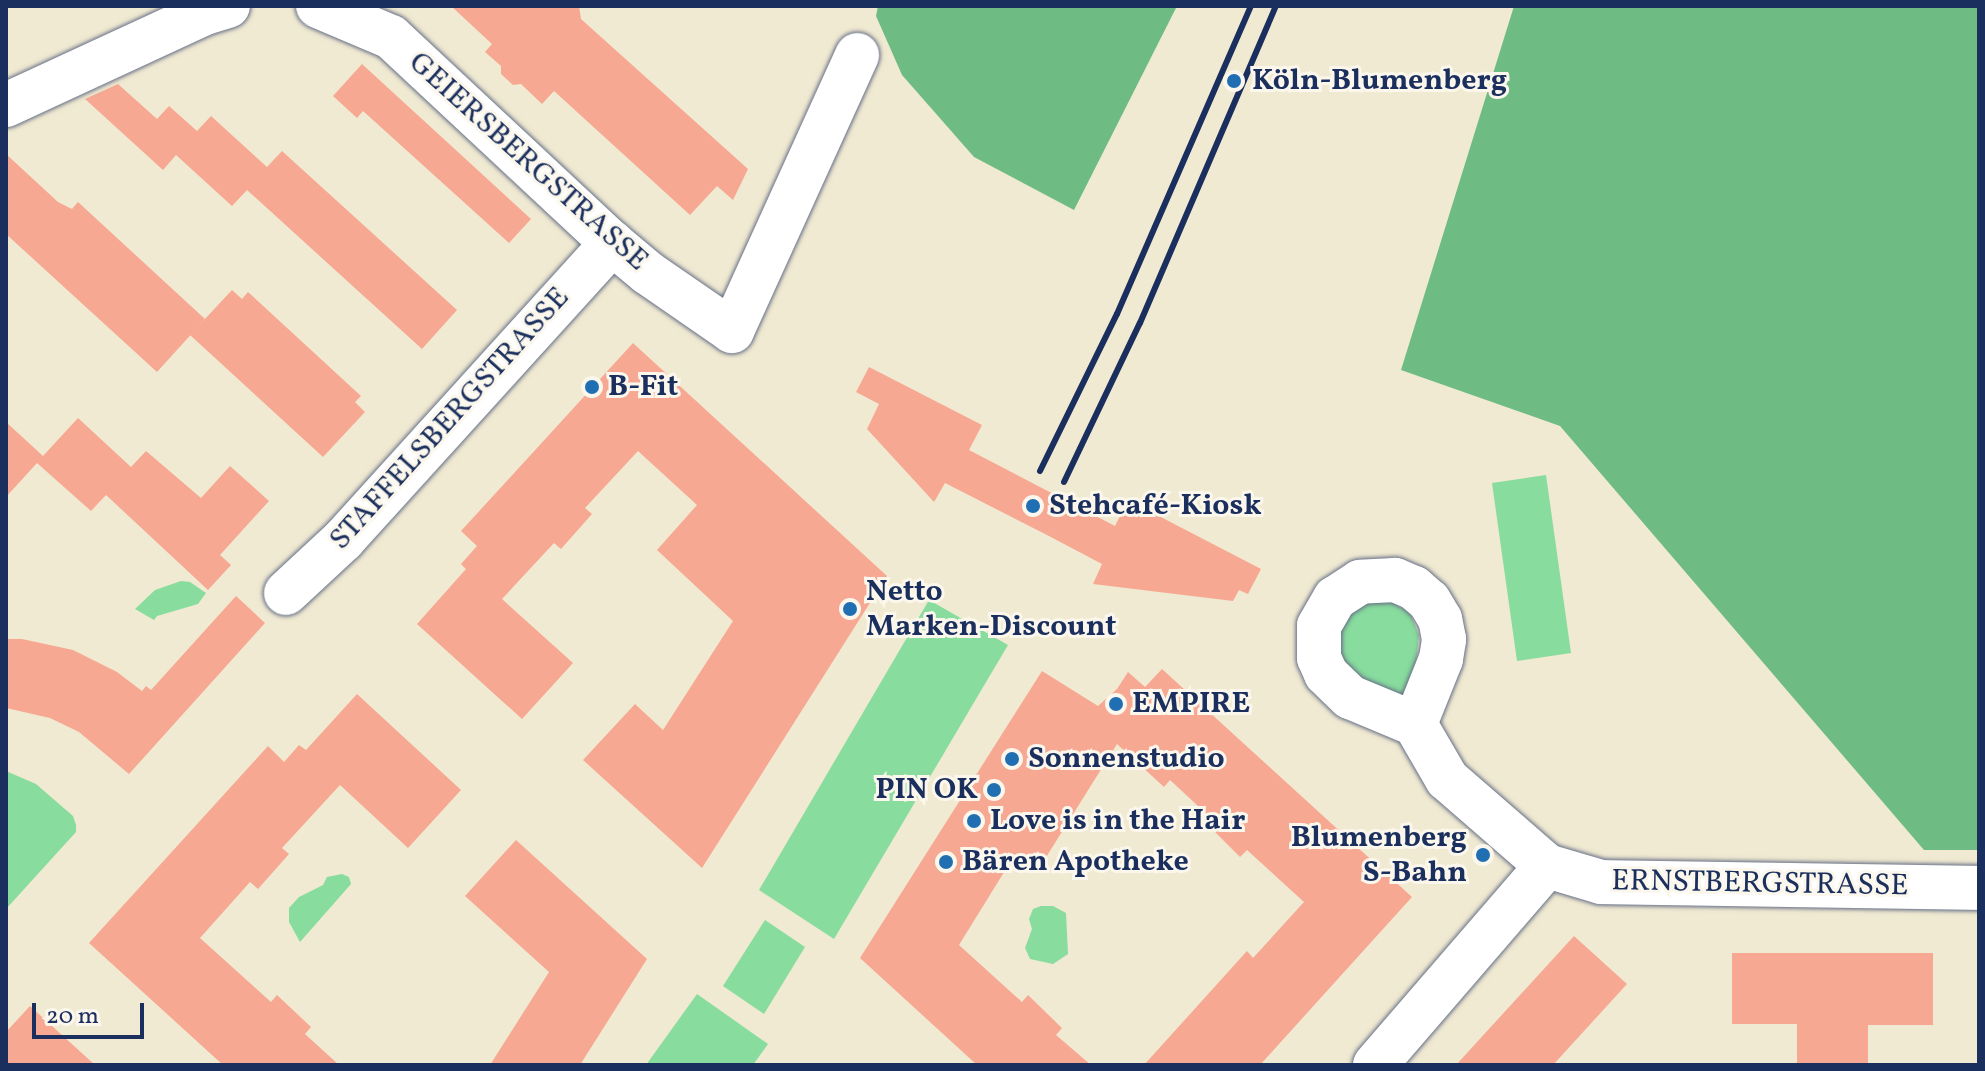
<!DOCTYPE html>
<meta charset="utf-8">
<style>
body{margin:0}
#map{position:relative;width:1985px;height:1071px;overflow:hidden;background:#f1ead2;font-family:Vollkorn,serif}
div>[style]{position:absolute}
.green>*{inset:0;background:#88dc9d}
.forest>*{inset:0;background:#6ebc84}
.building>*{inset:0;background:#f6a892}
.roads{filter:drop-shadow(0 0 2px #667087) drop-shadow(0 0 2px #667087)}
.minor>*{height:44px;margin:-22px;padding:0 22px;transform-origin:22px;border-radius:22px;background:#fff}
.rail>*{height:6px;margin:-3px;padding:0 3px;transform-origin:3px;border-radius:3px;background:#1b2f5e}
.dots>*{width:22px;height:22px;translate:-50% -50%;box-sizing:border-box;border:4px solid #fbf7ec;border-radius:50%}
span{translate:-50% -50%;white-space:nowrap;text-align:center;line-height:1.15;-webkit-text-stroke:6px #fbf7ec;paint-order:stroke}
.poi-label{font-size:30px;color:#1b2f5e;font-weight:700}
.left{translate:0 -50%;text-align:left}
.right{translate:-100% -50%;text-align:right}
.street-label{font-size:30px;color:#1b2f5e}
.frame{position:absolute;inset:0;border:8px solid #1b2f5e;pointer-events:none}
.scale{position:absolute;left:32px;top:1003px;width:112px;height:36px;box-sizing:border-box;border:4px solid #1b2f5e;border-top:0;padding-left:10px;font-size:24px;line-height:28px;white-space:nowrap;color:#1b2f5e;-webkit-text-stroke:6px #fbf7ec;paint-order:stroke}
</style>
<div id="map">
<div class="green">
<i style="clip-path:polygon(1546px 475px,1571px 653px,1517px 661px,1492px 483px)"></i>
<i style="clip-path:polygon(181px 581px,190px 582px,206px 593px,198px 604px,157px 616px,154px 620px,135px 609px,155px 590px)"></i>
<i style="clip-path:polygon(929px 600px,1008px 645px,834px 939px,759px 890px)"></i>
<i style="clip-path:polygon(1367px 600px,1393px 603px,1410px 613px,1419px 635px,1416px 664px,1406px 693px,1396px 698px,1366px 686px,1340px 660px,1335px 636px,1343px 614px)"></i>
<i style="clip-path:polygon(6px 771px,36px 784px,73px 816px,76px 825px,76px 832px,6px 909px)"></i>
<i style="clip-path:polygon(342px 874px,349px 877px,351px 884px,300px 942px,289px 922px,289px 908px,299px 897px,323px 885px,327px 877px)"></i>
<i style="clip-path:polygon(1041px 906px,1053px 906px,1066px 913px,1068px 954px,1053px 964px,1030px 959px,1025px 948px,1032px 929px,1029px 919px,1033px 909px)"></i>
<i style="clip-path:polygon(765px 920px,805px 947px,764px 1014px,723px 986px)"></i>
<i style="clip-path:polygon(697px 994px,768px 1044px,753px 1065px,646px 1065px)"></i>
</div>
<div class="forest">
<i style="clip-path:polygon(878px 6px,1177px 6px,1074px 210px,974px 157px,902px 75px,876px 16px)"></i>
<i style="clip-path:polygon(1514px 6px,1979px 6px,1979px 850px,1924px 850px,1560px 426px,1401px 370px)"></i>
</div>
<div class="building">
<i style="clip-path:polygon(451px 6px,579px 6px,581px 19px,748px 169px,733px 200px,717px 186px,690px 215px,554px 91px,542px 104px,521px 84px,513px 85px,501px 74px,501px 66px,485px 52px,492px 44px)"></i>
<i style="clip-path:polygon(362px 64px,531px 219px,509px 243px,363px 111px,357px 118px,333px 96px)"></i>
<i style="clip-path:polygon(118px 84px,157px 119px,169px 106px,197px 131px,211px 116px,267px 167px,282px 151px,457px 310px,422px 349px,247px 190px,232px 206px,176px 155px,163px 170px,85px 99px)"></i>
<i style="clip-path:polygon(6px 154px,58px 202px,72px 209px,78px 202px,205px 319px,157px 372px,6px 234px)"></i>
<i style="clip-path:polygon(232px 290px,242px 299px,248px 292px,361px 396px,355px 402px,365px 412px,323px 457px,190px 335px)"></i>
<i style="clip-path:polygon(633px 343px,887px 576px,702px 868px,583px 760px,635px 704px,663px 730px,733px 621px,657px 550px,697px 505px,638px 451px,585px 508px,592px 514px,561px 549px,554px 543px,502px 599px,573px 663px,522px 719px,417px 624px,466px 569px,461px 564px,477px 546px,461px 531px)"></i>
<i style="clip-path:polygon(869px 367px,982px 425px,969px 450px,1115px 526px,1128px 500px,1261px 569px,1248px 594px,1239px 590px,1233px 601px,1093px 584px,1102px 564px,1047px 535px,945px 483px,934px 502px,867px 429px,879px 404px,856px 392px)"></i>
<i style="clip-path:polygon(78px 418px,131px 467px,146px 451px,201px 498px,230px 466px,269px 501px,220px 555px,231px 565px,208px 590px,106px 495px,91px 511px,37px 463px,6px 497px,6px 422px,43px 456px)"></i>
<i style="clip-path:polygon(236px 596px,265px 623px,129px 774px,79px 732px,50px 718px,6px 708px,6px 639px,22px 639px,73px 650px,117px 672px,142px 691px,146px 686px,151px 690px)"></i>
<i style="clip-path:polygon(1162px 669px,1412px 897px,1260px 1065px,1144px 1065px,1247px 951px,1253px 958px,1304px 902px,1247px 850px,1240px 857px,1208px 825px,1212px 819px,1170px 780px,1164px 787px,1117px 744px,1038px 870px,1014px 856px,959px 945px,1022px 1002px,1028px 995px,1062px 1028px,1056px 1035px,1091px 1065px,977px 1065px,860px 958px,1042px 671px,1098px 706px,1117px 689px,1128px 672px,1145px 687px)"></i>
<i style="clip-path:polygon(357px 694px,461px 790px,408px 848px,340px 785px,282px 848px,289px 854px,258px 889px,250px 882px,200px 938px,271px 1002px,277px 995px,311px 1027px,305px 1034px,339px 1065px,223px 1065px,89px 943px,268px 746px,284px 762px,299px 745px,306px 750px)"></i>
<i style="clip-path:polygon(516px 840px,647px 959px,580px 1065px,490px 1065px,549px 972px,465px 896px)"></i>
<i style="clip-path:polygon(1574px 936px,1627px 984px,1553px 1065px,1456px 1065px)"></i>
<i style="clip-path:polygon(1732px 953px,1933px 953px,1933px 1025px,1868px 1025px,1868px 1065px,1797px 1065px,1797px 1024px,1732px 1024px)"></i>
<i style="clip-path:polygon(30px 1006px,95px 1065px,6px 1065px,6px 1032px)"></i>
</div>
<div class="roads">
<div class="minor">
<i style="left:318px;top:6px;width:79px;rotate:23deg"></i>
<i style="left:391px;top:37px;width:302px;rotate:43deg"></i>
<i style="left:612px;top:243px;width:47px;rotate:39.8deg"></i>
<i style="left:648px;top:273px;width:102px;rotate:34.6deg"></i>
<i style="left:732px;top:331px;width:303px;rotate:-65.6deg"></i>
<i style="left:6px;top:105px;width:219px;rotate:-24.8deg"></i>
<i style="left:205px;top:13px;width:24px;rotate:-17deg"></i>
<i style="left:286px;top:593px;width:78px;rotate:-42.9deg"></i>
<i style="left:343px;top:540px;width:401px;rotate:-47.8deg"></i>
<i style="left:1415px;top:724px;width:70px;rotate:-68.2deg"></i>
<i style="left:1441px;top:659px;width:20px;rotate:-81deg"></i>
<i style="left:1444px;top:639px;width:20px;rotate:-101deg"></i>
<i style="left:1440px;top:619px;width:21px;rotate:-121deg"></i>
<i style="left:1429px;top:601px;width:20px;rotate:-139deg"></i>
<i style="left:1414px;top:588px;width:21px;rotate:-157deg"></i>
<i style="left:1395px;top:580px;width:35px;rotate:177deg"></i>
<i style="left:1360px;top:582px;width:30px;rotate:147deg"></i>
<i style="left:1335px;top:598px;width:32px;rotate:120deg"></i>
<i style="left:1319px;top:626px;width:32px;rotate:90deg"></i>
<i style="left:1319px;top:658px;width:17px;rotate:66deg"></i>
<i style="left:1326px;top:674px;width:33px;rotate:44deg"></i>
<i style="left:1350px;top:697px;width:70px;rotate:22.6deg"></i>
<i style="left:1415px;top:724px;width:64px;rotate:59.8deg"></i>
<i style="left:1447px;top:779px;width:133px;rotate:41deg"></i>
<i style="left:1547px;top:866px;width:56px;rotate:16.5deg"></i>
<i style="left:1601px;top:882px;width:378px;rotate:0.9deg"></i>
<i style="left:1375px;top:1065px;width:263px;rotate:-49.2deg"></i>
</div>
</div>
<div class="rail">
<i style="left:1040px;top:471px;width:175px;rotate:-63.9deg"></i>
<i style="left:1117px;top:314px;width:336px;rotate:-66.5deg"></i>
<i style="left:1064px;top:482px;width:176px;rotate:-64.5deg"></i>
<i style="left:1140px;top:323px;width:345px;rotate:-66.8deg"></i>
</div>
<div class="dots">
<i style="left:1234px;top:81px;background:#1f6fb2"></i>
<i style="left:592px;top:387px;background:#1f6fb2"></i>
<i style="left:1033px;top:506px;background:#1f6fb2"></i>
<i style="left:850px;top:609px;background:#1f6fb2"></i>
<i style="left:1116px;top:704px;background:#1f6fb2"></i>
<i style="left:1012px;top:759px;background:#1f6fb2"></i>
<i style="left:994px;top:790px;background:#1f6fb2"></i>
<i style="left:974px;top:821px;background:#1f6fb2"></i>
<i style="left:1483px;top:855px;background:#1f6fb2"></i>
<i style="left:946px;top:862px;background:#1f6fb2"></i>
</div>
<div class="poi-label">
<span class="left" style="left:1252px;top:81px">Köln-Blumenberg</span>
<span class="left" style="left:608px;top:387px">B-Fit</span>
<span class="left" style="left:1049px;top:506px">Stehcafé-Kiosk</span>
<span class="left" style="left:866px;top:609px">Netto<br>Marken-Discount</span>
<span class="left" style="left:1132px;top:704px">EMPIRE</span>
<span class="left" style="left:1028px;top:759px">Sonnenstudio</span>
<span class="right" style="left:978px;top:790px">PIN OK</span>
<span class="left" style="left:990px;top:821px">Love is in the Hair</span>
<span class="right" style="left:1467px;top:855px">Blumenberg<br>S-Bahn</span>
<span class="left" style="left:962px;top:862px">Bären Apotheke</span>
</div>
<div class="street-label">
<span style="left:528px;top:162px;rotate:42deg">GEIERSBERGSTRASSE</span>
<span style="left:450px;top:419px;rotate:-48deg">STAFFELSBERGSTRASSE</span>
<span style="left:1760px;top:884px;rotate:1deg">ERNSTBERGSTRASSE</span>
</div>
<div class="frame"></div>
<div class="scale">20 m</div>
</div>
